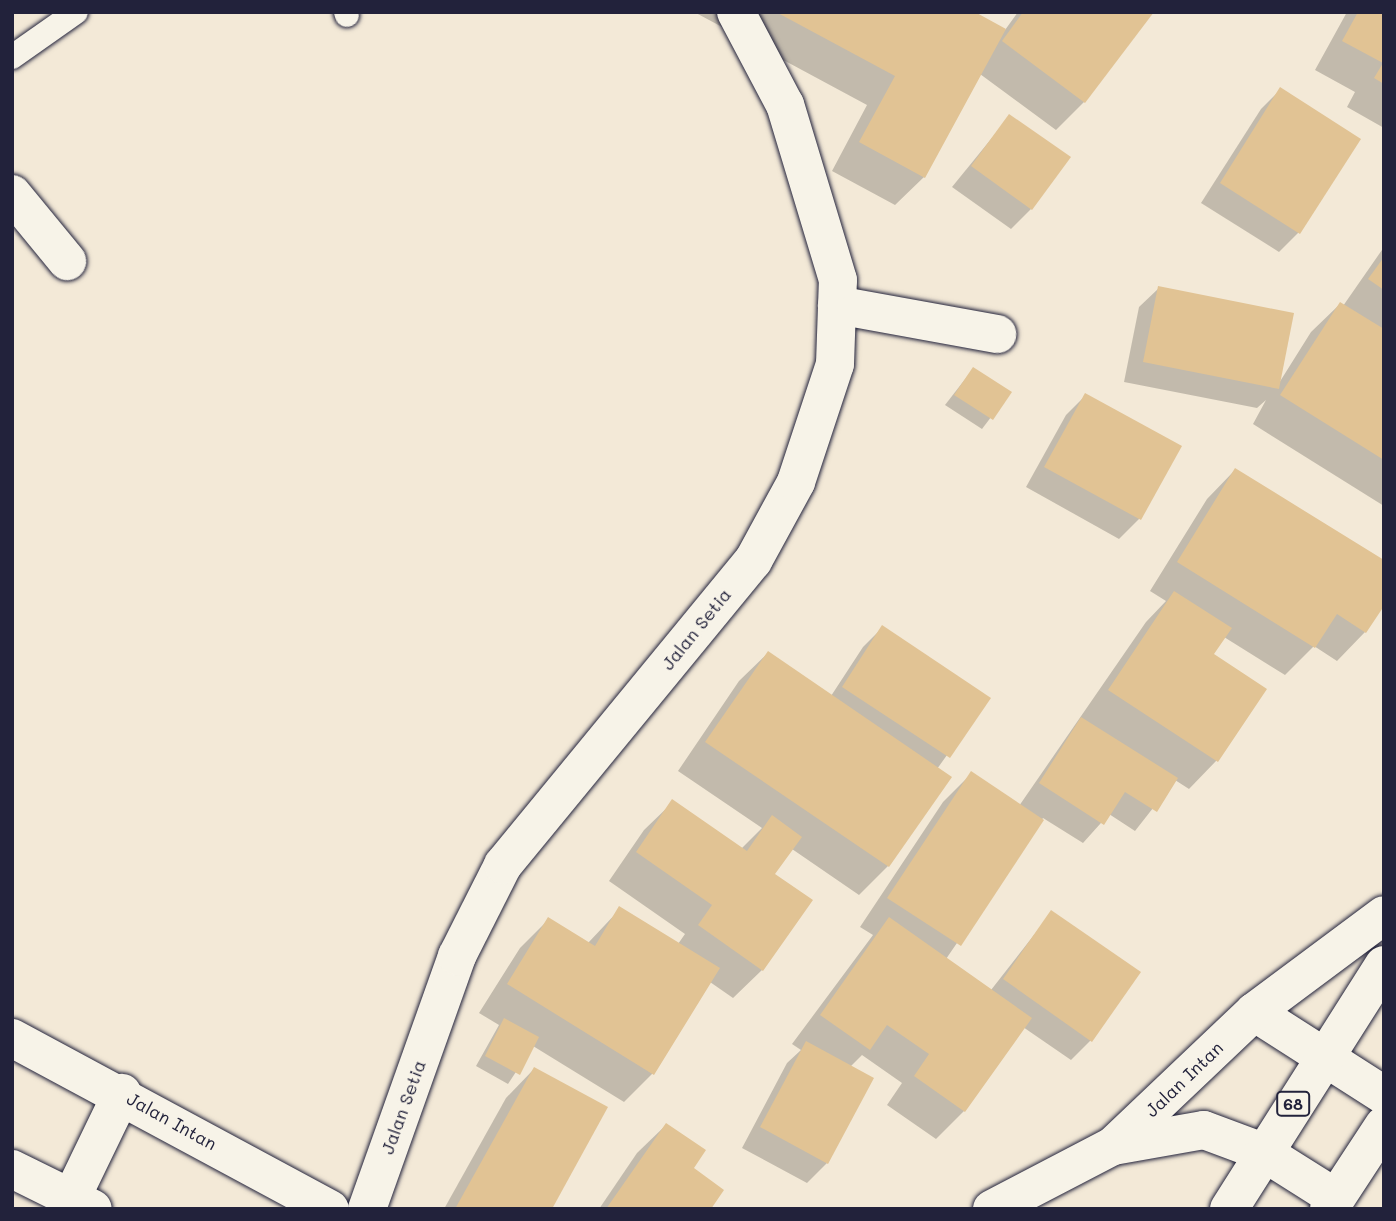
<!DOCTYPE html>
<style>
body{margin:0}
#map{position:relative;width:1396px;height:1221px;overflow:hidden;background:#f3e9d7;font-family:Mali,sans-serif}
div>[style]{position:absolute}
.shadow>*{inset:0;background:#0003}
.building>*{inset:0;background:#e1c394}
.roads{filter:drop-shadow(0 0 2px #22223b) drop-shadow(0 0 2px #22223b)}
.lane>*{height:24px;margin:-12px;padding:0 12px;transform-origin:12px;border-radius:12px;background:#f7f3e8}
.street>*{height:38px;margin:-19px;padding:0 19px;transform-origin:19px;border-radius:19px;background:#f7f3e8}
.primary>*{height:38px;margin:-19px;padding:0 19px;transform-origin:19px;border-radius:19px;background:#f7f3e8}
span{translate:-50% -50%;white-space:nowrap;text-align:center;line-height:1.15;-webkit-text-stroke:5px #f7f3e8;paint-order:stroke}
.shield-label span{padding:2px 5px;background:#f7f3e8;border:2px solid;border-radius:5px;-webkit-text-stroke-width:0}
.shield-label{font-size:16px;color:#22223b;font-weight:700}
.street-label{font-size:18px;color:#22223b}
.frame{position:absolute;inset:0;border:14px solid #22223b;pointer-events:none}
</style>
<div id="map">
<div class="shadow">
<i style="clip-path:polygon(972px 12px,1005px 30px,1018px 12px,1149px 12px,1084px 102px,1056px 130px,980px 74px,924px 177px,895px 205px,832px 171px,867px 105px,696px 13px)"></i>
<i style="clip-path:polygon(1347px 12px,1384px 12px,1384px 128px,1347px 107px,1355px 92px,1315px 70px)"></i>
<i style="clip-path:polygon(1280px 90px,1299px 232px,1279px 252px,1201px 203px,1261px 109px)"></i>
<i style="clip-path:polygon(1009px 117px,1031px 209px,1011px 229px,952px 187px)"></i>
<i style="clip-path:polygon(1384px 247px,1384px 506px,1253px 424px,1266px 400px,1257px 408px,1124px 382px,1139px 307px,1159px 288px,1279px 383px,1311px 332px,1340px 304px,1343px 306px)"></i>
<i style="clip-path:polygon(973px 369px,1010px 392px,982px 429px,945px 405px)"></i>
<i style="clip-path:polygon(1086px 395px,1179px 447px,1139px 519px,1119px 539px,1026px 487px,1066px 415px)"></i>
<i style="clip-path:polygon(1235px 470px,1365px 632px,1337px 661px,1314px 646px,1285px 675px,1224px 637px,1212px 654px,1217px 760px,1189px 789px,1175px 780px,1135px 831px,1109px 814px,1083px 843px,1043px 818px,946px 959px,991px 990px,1052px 912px,1091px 1040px,1071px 1060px,1023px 1027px,964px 1111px,936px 1139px,887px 1105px,902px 1083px,862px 1055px,850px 1067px,827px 1163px,807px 1183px,742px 1148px,787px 1063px,801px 1050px,792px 1044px,873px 935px,860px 927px,943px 802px,971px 774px,1019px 806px,1146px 622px,1166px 601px,1150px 591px,1207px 499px)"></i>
<i style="clip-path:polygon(883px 627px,988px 698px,937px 769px,950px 777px,888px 866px,859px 895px,792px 849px,773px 874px,762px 970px,733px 998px,710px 982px,652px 1074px,624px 1102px,533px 1046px,508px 1084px,476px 1066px,499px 1025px,479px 1013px,520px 948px,549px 919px,588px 943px,620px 909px,678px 944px,685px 934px,609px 881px,644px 830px,673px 802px,741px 849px,762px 828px,678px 771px,739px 681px,768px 653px,831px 696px,863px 647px)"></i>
<i style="clip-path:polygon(534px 1069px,550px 1209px,444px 1209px,506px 1098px)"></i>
<i style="clip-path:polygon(666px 1125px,708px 1209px,599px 1209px,637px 1153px)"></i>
</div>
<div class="building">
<i style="clip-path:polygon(776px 12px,975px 12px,1006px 29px,925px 178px,859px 142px,895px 76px)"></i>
<i style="clip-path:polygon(1023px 12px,1154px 12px,1085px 103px,1002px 41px)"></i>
<i style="clip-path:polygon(1358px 12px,1384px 12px,1384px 84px,1374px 78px,1383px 63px,1342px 41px)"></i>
<i style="clip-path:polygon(1280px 87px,1361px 139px,1300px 234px,1220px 183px)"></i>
<i style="clip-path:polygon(1009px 114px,1071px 157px,1032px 210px,971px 166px)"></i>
<i style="clip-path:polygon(1384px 257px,1384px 290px,1368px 279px)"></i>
<i style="clip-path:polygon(1158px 286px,1294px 313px,1279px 389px,1143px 362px)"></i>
<i style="clip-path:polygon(1340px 302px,1384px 329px,1384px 460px,1280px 395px)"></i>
<i style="clip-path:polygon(973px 367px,1012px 392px,993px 420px,954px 395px)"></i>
<i style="clip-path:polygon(1085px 393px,1182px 446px,1141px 520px,1044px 467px)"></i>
<i style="clip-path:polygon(1235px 468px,1384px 560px,1384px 606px,1366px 633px,1337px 614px,1315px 648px,1177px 562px)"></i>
<i style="clip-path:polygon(1174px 591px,1232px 628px,1214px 654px,1267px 689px,1218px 762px,1108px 690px)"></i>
<i style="clip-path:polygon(882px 625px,991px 698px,950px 758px,842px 687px)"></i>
<i style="clip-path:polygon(768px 651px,952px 777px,889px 867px,705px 742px)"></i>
<i style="clip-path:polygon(1081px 717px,1178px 778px,1157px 812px,1125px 792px,1104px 825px,1039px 783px)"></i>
<i style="clip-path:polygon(971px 771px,1044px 820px,961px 946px,887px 898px)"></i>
<i style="clip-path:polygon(672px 799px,747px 851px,772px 815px,802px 837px,775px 874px,813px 900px,763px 971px,698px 925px,712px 905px,636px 852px)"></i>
<i style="clip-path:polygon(619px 906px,720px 968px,654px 1075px,507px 984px,548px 917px,595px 946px)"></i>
<i style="clip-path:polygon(1051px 910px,1141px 972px,1092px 1042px,1003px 979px)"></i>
<i style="clip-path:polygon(889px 917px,1032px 1018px,965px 1112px,914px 1076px,929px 1054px,887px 1025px,870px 1050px,820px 1015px)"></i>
<i style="clip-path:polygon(504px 1018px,539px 1037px,520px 1075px,485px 1056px)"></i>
<i style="clip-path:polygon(806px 1041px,874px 1078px,828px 1164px,760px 1127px)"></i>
<i style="clip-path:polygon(534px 1067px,608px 1107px,552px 1209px,455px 1209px)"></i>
<i style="clip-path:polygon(666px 1123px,706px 1150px,694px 1168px,724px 1190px,711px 1209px,606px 1209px)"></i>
</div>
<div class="roads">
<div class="lane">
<i style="left:346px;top:12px;width:3px;rotate:72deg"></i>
<i style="left:12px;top:57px;width:78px;rotate:-35.1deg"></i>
</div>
<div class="street">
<i style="left:12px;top:194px;width:87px;rotate:50.6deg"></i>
<i style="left:837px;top:305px;width:163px;rotate:10.3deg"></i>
<i style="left:12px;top:1038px;width:361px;rotate:28.3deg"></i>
<i style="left:1115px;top:1144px;width:192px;rotate:-43.5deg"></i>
<i style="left:1254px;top:1012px;width:154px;rotate:32.6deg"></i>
<i style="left:12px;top:1169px;width:90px;rotate:26.3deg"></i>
<i style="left:66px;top:1209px;width:129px;rotate:-64.2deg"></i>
<i style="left:367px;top:1209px;width:269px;rotate:-70.4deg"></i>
<i style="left:457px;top:956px;width:102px;rotate:-63.2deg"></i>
<i style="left:503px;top:865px;width:394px;rotate:-50.6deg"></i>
<i style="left:753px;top:561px;width:90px;rotate:-61.4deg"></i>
<i style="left:796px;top:482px;width:124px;rotate:-71.7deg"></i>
<i style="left:835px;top:364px;width:84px;rotate:-88deg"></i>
<i style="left:838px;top:280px;width:183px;rotate:-106.8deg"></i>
<i style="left:785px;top:105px;width:105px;rotate:-117.8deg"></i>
<i style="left:992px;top:1209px;width:136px;rotate:-27.5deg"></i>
<i style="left:1113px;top:1146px;width:92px;rotate:-10deg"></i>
<i style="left:1204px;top:1130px;width:63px;rotate:20.4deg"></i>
<i style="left:1263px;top:1152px;width:86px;rotate:32.2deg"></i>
</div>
<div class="primary">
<i style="left:1254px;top:1012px;width:162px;rotate:-36.7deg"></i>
<i style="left:1229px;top:1209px;width:289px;rotate:-57.6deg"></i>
<i style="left:1329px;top:1209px;width:100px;rotate:-56.8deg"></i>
</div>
</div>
<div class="shield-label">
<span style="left:1293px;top:1104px">68</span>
</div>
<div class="street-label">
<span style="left:696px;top:629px;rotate:-51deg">Jalan Setia</span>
<span style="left:1184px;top:1079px;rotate:-44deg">Jalan Intan</span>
<span style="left:403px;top:1107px;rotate:-70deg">Jalan Setia</span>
<span style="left:172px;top:1121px;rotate:29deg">Jalan Intan</span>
</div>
<div class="frame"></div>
</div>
